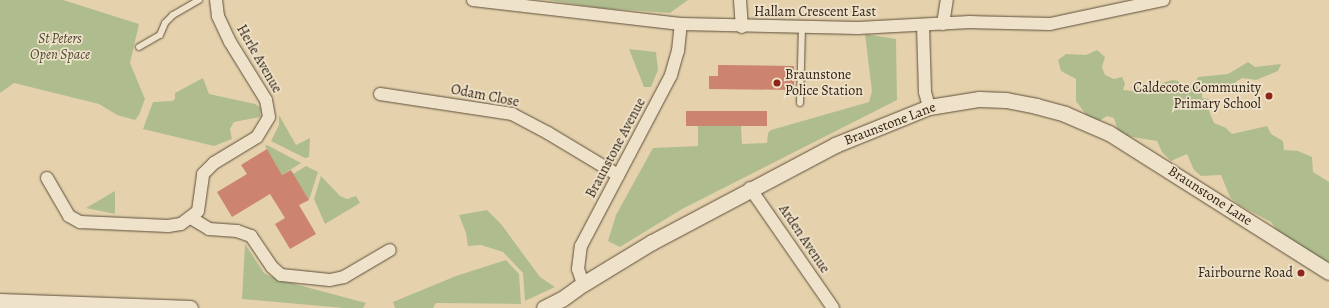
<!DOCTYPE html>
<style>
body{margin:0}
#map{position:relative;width:1329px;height:308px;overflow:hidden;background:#e5d2ad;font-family:Alegreya,serif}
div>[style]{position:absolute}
.green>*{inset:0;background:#afbd8e}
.building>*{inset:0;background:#cc846f}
.roads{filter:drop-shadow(0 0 1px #5f4f3a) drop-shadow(0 0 1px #5f4f3a)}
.service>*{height:6px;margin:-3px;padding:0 3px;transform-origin:3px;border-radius:3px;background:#eee2ca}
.minor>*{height:12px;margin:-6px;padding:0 6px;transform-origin:6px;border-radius:6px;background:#eee2ca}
.tertiary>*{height:15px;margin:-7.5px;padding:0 7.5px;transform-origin:7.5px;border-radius:7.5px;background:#eee2ca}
.dots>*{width:11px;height:11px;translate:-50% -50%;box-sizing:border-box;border:2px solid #eee2ca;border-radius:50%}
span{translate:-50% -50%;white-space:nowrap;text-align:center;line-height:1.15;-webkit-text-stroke:3.5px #eee2ca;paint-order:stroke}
.street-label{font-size:14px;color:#322314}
.park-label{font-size:14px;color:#514a32;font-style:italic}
.poi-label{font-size:14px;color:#322314}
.left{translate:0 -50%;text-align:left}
.right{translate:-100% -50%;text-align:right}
</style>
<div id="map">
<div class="green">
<i style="clip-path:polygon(0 0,63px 0,139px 24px,130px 63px,145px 99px,139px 115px,135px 120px,117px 115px,99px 104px,14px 83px,0 93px)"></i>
<i style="clip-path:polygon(547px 0,688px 0,670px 13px,601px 8px)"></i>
<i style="clip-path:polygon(865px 34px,896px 39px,897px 100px,682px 209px,620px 247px,608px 241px,616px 215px,653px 148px,698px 146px,698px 126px,741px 126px,742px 144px,767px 143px,768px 133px,771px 130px,869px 102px,872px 91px)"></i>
<i style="clip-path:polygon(629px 49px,656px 52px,658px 70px,651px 87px,644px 87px)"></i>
<i style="clip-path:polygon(1097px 50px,1105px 57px,1102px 67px,1105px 75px,1114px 79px,1122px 77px,1125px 83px,1123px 90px,1133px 91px,1143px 83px,1160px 88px,1162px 83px,1172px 80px,1178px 81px,1188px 90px,1194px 85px,1198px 77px,1228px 74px,1248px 62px,1255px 67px,1281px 64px,1278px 71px,1256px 80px,1242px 78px,1228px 87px,1217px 86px,1202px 90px,1202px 98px,1209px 99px,1212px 104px,1209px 111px,1214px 123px,1226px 128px,1232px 134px,1267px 126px,1271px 134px,1283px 141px,1284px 150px,1298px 151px,1312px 157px,1313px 172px,1329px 182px,1329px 262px,1311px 258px,1281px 236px,1271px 222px,1239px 205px,1230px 197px,1221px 175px,1201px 176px,1194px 170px,1187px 154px,1171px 161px,1162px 152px,1157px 141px,1126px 136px,1118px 131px,1114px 118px,1107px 116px,1099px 121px,1087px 116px,1076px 101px,1076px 79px,1061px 71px,1058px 60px,1066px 54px,1086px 55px)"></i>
<i style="clip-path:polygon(203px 78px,209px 94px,255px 104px,261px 108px,260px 117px,234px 122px,230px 129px,232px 139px,214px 146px,143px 129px,153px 102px,172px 101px,175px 99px,175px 93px)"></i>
<i style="clip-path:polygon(279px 115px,296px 145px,310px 138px,309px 157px,305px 158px,271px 141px,279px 125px)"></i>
<i style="clip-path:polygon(267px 145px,301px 163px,282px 175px,265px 146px)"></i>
<i style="clip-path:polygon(306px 166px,318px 172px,309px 200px,293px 174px)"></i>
<i style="clip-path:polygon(321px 176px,340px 196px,347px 199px,356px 196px,360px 203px,325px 224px,314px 199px)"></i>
<i style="clip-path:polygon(115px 191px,115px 214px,86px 208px)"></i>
<i style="clip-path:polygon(487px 210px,501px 224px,540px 277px,555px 287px,525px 301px,523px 273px,503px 252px,481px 245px,468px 246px,466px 233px,459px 215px)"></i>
<i style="clip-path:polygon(245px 244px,264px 273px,276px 279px,366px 303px,363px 308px,344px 308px,242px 299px)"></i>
<i style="clip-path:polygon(506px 260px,519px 274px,521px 304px,436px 303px,433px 308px,395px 308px,393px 302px,456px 276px)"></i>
</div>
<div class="building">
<i style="clip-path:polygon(718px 65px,794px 66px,794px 90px,709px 89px,709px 76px,718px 76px)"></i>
<i style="clip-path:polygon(686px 111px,767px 111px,767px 126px,686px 126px)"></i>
<i style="clip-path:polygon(267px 149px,282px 175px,291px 170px,309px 200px,299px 205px,316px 234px,290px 249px,275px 224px,285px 218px,270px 194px,232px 217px,217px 192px,247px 174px,241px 165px)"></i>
</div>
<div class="roads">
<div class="service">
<i style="left:139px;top:47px;width:24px;rotate:-30deg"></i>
<i style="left:160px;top:35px;width:13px;rotate:-67deg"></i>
<i style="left:165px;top:23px;width:11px;rotate:-45deg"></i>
<i style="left:173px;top:15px;width:30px;rotate:-30deg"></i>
<i style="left:800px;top:103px;width:75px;rotate:-88.5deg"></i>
</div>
<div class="minor">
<i style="left:473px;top:0;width:209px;rotate:6.6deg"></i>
<i style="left:681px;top:24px;width:177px;rotate:1.3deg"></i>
<i style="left:858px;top:28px;width:112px;rotate:-3.1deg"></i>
<i style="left:970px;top:22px;width:80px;rotate:1.4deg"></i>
<i style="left:1050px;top:24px;width:116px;rotate:-12deg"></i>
<i style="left:740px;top:0;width:27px;rotate:86deg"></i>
<i style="left:943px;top:24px;width:24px;rotate:-81deg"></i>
<i style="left:923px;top:25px;width:67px;rotate:88.3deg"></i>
<i style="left:925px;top:92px;width:16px;rotate:75deg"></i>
<i style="left:380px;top:94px;width:134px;rotate:8.6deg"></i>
<i style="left:512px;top:114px;width:41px;rotate:27.8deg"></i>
<i style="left:548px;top:133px;width:82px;rotate:31deg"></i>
<i style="left:47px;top:178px;width:44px;rotate:59.9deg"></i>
<i style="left:69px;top:216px;width:13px;rotate:29deg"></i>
<i style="left:80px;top:222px;width:88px;rotate:2.6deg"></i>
<i style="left:168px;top:226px;width:13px;rotate:-9deg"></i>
<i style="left:181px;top:224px;width:21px;rotate:-37deg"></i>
<i style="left:198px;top:211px;width:37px;rotate:-82deg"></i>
<i style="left:203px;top:174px;width:16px;rotate:-45deg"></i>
<i style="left:214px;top:163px;width:50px;rotate:-31.2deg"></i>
<i style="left:257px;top:137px;width:23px;rotate:-59deg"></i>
<i style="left:269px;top:117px;width:17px;rotate:-100deg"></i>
<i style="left:266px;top:100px;width:68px;rotate:-121.8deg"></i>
<i style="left:230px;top:42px;width:29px;rotate:-115deg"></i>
<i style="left:218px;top:16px;width:16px;rotate:-97deg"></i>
<i style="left:750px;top:188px;width:146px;rotate:55.3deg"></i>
<i style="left:191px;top:218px;width:21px;rotate:31deg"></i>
<i style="left:209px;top:229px;width:28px;rotate:4deg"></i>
<i style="left:237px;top:231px;width:15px;rotate:20deg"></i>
<i style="left:251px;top:236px;width:37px;rotate:56deg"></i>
<i style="left:272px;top:267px;width:12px;rotate:42deg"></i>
<i style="left:281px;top:275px;width:49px;rotate:5.8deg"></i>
<i style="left:330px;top:280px;width:14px;rotate:-12deg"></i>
<i style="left:344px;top:277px;width:53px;rotate:-30.4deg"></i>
<i style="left:583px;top:284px;width:16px;rotate:-108deg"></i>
<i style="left:578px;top:269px;width:23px;rotate:-83deg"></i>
<i style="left:581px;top:246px;width:193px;rotate:-62.2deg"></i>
<i style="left:671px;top:75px;width:25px;rotate:-74deg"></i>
<i style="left:678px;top:51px;width:27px;rotate:-84deg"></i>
</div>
<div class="tertiary">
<i style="left:0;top:301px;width:190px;rotate:2.1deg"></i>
<i style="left:544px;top:308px;width:20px;rotate:-27deg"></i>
<i style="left:562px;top:299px;width:26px;rotate:-36deg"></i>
<i style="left:583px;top:284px;width:81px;rotate:-31.3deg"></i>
<i style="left:652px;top:242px;width:207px;rotate:-27.9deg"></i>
<i style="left:835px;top:145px;width:101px;rotate:-22deg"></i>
<i style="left:929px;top:107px;width:51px;rotate:-9.1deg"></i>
<i style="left:979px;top:99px;width:27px;rotate:2deg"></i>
<i style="left:1006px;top:100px;width:31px;rotate:11deg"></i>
<i style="left:1036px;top:106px;width:30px;rotate:15deg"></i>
<i style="left:1065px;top:114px;width:48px;rotate:23.4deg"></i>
<i style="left:1109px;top:133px;width:260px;rotate:32.3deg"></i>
</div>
</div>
<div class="dots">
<i style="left:777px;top:83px;background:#8f2418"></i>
<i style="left:1269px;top:96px;background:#8f2418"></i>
<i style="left:1301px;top:273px;background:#8f2418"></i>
</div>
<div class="street-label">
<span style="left:815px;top:12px">Hallam Crescent East</span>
<span style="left:259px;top:59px;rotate:60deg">Herle Avenue</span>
<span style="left:485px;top:96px;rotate:11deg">Odam Close</span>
<span style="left:890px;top:124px;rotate:-21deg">Braunstone Lane</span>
<span style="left:616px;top:148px;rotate:-62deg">Braunstone Avenue</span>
<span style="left:1210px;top:196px;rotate:33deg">Braunstone Lane</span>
<span style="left:804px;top:239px;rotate:56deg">Arden Avenue</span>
</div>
<div class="park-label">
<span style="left:60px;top:47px">St Peters<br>Open Space</span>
</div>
<div class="poi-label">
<span class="left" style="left:785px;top:83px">Braunstone<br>Police Station</span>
<span class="right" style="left:1261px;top:96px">Caldecote Community<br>Primary School</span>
<span class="right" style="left:1293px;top:273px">Fairbourne Road</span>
</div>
</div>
